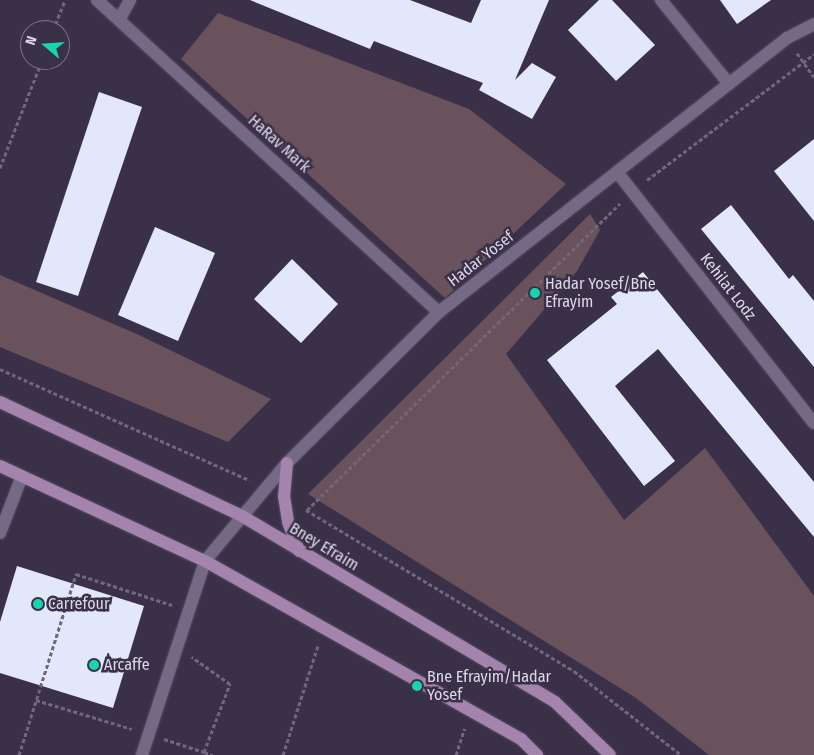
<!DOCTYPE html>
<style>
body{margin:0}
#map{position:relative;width:814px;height:755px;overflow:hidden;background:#3a3149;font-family:"Fira Sans Condensed",sans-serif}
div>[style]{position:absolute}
.green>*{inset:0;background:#6a525c}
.building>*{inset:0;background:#e2e7fa}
.path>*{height:3px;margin-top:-1.5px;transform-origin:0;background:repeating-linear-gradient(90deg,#6f677d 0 4px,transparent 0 6.5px)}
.roads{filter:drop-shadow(0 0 1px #564e63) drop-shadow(0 0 1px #564e63)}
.minor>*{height:12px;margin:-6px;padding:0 6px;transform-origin:6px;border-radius:6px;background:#746a86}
.major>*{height:12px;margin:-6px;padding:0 6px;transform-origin:6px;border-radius:6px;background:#a483ac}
.dots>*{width:14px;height:14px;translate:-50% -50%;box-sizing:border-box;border:2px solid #3a3149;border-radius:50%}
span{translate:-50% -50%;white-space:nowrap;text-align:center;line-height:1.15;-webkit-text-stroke:5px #3a3149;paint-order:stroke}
.street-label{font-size:16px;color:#ddd8e8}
.poi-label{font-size:16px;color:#ddd8e8}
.left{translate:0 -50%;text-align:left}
.north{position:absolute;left:20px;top:20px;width:50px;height:50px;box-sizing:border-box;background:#3a3149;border:1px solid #7b7489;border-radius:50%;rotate:288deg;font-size:14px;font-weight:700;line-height:20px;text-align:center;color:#ddd8e8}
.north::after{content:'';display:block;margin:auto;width:18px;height:22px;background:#18d5b2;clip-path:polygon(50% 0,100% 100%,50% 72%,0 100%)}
</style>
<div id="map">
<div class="green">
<i style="clip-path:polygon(218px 13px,469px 109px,566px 184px,445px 298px,181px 59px)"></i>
<i style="clip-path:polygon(590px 214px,600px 230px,577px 271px,506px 354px,624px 520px,705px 448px,814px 596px,814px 755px,709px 755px,636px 698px,308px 494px)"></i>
<i style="clip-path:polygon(0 275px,139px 335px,271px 399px,228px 442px,0 347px)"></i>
</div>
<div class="building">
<i style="clip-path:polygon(250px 0,410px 0,471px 23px,481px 0,549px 0,515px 80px,532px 63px,556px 77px,532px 119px,479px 90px,483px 83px,374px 41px,370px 49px)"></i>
<i style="clip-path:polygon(599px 0,612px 0,655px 45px,616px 81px,568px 30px)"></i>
<i style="clip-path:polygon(720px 0,771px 0,737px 24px)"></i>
<i style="clip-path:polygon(99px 92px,142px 107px,78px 296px,36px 282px)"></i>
<i style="clip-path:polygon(814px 139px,814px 221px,774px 171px)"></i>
<i style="clip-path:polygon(731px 205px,789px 279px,793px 275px,814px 301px,814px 367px,701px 229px)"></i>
<i style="clip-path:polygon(155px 227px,215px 253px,178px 341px,118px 315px)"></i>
<i style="clip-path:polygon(292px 259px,338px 304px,301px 343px,254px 299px)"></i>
<i style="clip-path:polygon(643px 272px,814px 482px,814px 537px,658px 349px,615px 386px,675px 461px,644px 486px,547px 360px,617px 304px,611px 297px)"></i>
<i style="clip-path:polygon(17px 566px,144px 606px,113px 708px,0 673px,0 622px)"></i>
</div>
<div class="path">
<i style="left:53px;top:30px;width:32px;rotate:-68deg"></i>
<i style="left:797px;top:53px;width:29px;rotate:55deg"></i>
<i style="left:0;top:168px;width:116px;rotate:-68.7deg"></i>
<i style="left:647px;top:180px;width:209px;rotate:-37deg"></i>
<i style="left:0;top:369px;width:273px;rotate:24deg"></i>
<i style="left:306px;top:510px;width:313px;rotate:31deg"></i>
<i style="left:574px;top:671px;width:136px;rotate:38.1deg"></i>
<i style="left:307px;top:510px;width:438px;rotate:-44.4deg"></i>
<i style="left:36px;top:700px;width:100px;rotate:16.8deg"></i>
<i style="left:164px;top:739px;width:42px;rotate:18deg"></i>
<i style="left:204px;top:752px;width:73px;rotate:-69.1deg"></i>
<i style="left:230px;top:684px;width:47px;rotate:-144.6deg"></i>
<i style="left:204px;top:752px;width:9px;rotate:21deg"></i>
<i style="left:19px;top:755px;width:190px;rotate:-72.5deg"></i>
<i style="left:76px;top:574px;width:101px;rotate:17.9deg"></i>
<i style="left:283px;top:755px;width:115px;rotate:-72.3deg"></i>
<i style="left:456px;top:755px;width:28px;rotate:-72deg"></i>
</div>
<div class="roads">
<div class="minor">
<i style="left:97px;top:0;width:463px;rotate:42.4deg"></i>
<i style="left:661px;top:0;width:108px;rotate:51deg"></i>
<i style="left:119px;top:20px;width:23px;rotate:-61deg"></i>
<i style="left:617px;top:172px;width:319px;rotate:51.9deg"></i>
<i style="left:0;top:533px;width:61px;rotate:-68.9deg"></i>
<i style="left:142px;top:755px;width:204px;rotate:-72deg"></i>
<i style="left:205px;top:561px;width:128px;rotate:-50.1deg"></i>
<i style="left:287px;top:463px;width:214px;rotate:-44.8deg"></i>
<i style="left:439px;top:312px;width:443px;rotate:-38.2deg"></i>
<i style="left:787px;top:38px;width:30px;rotate:-27deg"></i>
</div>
<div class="major">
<i style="left:0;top:402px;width:268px;rotate:25.2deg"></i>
<i style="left:242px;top:516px;width:364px;rotate:30.7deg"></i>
<i style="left:555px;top:702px;width:76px;rotate:43.9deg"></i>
<i style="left:287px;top:463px;width:33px;rotate:95deg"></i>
<i style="left:284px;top:496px;width:26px;rotate:81deg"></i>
<i style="left:288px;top:522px;width:31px;rotate:69deg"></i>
<i style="left:0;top:466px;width:226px;rotate:24.9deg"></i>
<i style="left:205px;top:561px;width:363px;rotate:29.4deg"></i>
<i style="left:521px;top:739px;width:23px;rotate:45deg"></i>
</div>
</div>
<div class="dots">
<i style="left:535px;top:293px;background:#18d5b2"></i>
<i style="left:38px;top:604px;background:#18d5b2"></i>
<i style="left:94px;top:665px;background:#18d5b2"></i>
<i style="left:417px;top:686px;background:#18d5b2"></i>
</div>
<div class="street-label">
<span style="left:279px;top:144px;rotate:42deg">HaRav Mark</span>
<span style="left:481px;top:259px;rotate:-38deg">Hadar Yosef</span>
<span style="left:728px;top:287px;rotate:52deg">Kehilat Lodz</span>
<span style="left:324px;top:547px;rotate:31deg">Bney Efraim</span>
</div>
<div class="poi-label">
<span class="left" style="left:545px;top:293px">Hadar Yosef/Bne<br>Efrayim</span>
<span class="left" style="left:48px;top:604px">Carrefour</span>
<span class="left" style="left:104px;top:665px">Arcaffe</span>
<span class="left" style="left:427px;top:686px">Bne Efrayim/Hadar<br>Yosef</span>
</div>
<div class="north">N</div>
</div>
